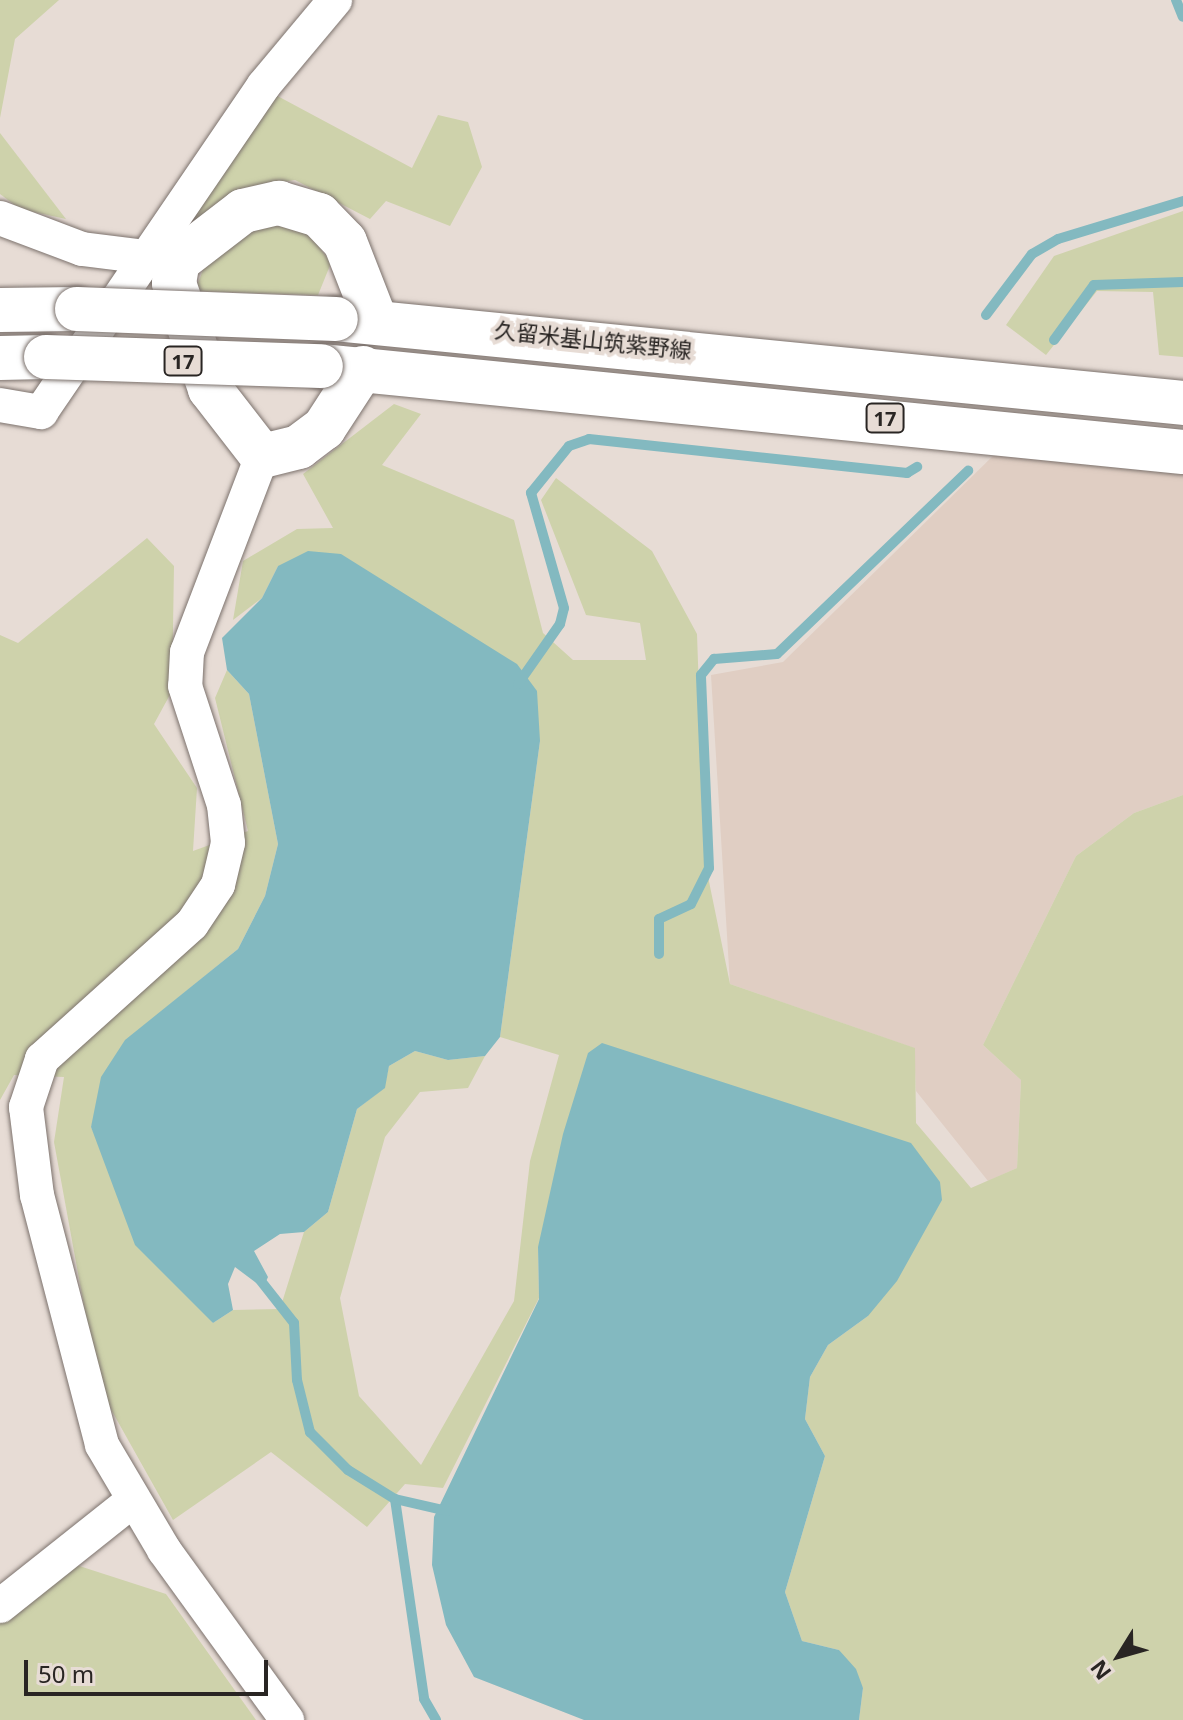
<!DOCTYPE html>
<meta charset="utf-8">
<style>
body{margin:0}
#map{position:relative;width:1183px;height:1720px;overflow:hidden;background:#e7dcd5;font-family:"Noto Sans","Noto Sans JP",sans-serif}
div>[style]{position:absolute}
.built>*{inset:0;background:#e0cec3}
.green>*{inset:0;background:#ced2ab}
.water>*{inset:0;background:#83b9c0}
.stream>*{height:10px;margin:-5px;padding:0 5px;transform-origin:5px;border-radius:5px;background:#83b9c0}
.roads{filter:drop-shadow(0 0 2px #7c726d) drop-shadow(0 0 2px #7c726d)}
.street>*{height:34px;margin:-17px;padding:0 17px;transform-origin:17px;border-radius:17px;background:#fff}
.primary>*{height:44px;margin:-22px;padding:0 22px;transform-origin:22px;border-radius:22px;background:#fff}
.bridges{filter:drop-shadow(0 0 2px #7c726d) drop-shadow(0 0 2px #7c726d)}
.primary-bridge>*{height:44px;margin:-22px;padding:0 22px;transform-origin:22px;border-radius:22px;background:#fff}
span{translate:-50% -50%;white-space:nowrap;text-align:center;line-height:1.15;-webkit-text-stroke:8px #e7dcd5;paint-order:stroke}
.shield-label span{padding:2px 6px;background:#e7dcd5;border:2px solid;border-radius:6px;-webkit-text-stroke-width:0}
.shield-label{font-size:20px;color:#292523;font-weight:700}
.street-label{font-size:22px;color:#292523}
.north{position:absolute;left:1079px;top:1616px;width:80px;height:80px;-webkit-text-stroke:6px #e7dcd5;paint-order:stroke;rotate:233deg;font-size:22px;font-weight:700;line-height:32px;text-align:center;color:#292523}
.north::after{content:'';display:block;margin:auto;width:28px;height:36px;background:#292523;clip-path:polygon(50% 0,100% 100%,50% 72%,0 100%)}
.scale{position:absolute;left:24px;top:1660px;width:244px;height:36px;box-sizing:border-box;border:4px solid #292523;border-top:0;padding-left:10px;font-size:24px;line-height:28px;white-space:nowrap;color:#292523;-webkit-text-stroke:6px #e7dcd5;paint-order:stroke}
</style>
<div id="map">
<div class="built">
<i style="clip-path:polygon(998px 451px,1183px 473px,1183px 795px,1134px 813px,1076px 856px,983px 1045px,1021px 1080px,1017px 1168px,988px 1181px,916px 1091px,914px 1048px,730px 984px,711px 675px,783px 662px)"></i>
</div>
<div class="green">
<i style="clip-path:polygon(0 0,59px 0,15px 39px,0 118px)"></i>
<i style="clip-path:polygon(270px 92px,412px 168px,438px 115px,468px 122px,482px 167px,450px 226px,386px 201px,370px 219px,295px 180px,243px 188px,188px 226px)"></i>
<i style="clip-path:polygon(0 133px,66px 219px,20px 209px,0 194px)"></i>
<i style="clip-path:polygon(1183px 211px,1183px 357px,1159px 355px,1153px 292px,1097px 291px,1046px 355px,1006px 325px,1054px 256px)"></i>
<i style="clip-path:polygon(260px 225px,304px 227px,331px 263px,318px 295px,195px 291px,209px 254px)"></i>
<i style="clip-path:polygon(394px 404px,421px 414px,382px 465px,514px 520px,543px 633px,573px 660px,646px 660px,640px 623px,586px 615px,541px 500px,556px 478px,652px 551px,697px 634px,705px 862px,730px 984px,915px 1048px,916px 1123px,971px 1188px,1017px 1168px,1021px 1080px,983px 1045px,1076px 856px,1134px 813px,1183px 795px,1183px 1720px,859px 1720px,863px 1688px,839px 1650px,802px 1641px,785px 1592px,825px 1456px,805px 1419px,810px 1377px,828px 1345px,868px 1316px,538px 1247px,539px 1298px,443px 1488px,405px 1484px,367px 1527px,271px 1452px,173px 1520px,99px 1388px,54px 1142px,64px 1077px,14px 1075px,0 1100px,0 635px,18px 643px,147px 538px,174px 566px,172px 691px,154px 724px,197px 788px,193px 851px,248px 831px,215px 698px,227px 670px,249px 694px,278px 844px,265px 896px,238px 949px,125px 1041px,91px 1127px,113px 1173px,213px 1323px,233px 1310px,280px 1309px,304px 1232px,328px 1212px,357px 1109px,384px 1088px,389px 1066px,415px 1051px,448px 1060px,485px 1056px,468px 1088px,420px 1092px,385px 1137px,340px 1298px,359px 1396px,421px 1465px,514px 1301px,530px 1161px,559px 1055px,500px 1037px,540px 741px,278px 566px,262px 598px,233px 620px,243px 561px,297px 529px,333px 528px,303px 474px)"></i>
<i style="clip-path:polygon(70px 1563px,166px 1594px,256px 1720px,0 1720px,0 1623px)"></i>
</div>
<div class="water">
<i style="clip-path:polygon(308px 551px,341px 554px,517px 664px,537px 691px,540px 741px,500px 1037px,485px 1056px,448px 1060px,415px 1051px,389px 1066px,385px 1088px,357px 1109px,328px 1212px,304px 1232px,280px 1234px,254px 1251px,268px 1277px,263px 1288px,235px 1267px,228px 1284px,233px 1310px,213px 1323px,135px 1245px,91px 1127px,101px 1077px,125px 1040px,238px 949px,265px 896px,278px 844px,249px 694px,227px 670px,222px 638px,262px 598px,278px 566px)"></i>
<i style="clip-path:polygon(602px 1043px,911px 1143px,940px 1182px,942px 1200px,897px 1281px,868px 1316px,828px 1345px,810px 1377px,805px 1419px,825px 1456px,785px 1592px,802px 1641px,839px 1650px,856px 1669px,863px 1688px,859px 1720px,584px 1720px,474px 1677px,446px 1625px,432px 1565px,434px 1517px,539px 1299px,538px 1247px,563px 1134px,588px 1053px)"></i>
</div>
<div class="stream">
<i style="left:1176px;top:0;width:18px;rotate:68deg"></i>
<i style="left:986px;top:315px;width:76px;rotate:-53deg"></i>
<i style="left:1032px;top:254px;width:30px;rotate:-30deg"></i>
<i style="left:1058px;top:239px;width:131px;rotate:-16.9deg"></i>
<i style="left:1054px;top:340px;width:68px;rotate:-54deg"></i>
<i style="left:1094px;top:285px;width:89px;rotate:-1.9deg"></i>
<i style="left:518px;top:684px;width:73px;rotate:-55deg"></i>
<i style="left:560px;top:624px;width:16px;rotate:-76deg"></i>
<i style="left:564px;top:608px;width:120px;rotate:-106deg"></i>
<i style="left:531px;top:493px;width:60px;rotate:-51deg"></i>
<i style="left:569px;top:446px;width:21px;rotate:-19deg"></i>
<i style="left:589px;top:439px;width:320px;rotate:6.1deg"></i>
<i style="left:907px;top:473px;width:12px;rotate:-31deg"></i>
<i style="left:659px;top:954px;width:35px;rotate:-90deg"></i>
<i style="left:659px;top:919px;width:35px;rotate:-25deg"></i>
<i style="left:691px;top:904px;width:40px;rotate:-63.4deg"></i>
<i style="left:709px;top:868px;width:193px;rotate:-92.4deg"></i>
<i style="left:701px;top:675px;width:21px;rotate:-51deg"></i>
<i style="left:714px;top:659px;width:63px;rotate:-4.5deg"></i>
<i style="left:777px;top:654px;width:265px;rotate:-43.8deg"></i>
<i style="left:257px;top:1276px;width:60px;rotate:51.8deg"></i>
<i style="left:294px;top:1323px;width:57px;rotate:87deg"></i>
<i style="left:297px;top:1380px;width:54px;rotate:76deg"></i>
<i style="left:310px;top:1432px;width:54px;rotate:45deg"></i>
<i style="left:348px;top:1470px;width:55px;rotate:31.7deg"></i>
<i style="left:395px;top:1499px;width:202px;rotate:81.7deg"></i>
<i style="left:424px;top:1699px;width:24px;rotate:60deg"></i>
<i style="left:395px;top:1499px;width:53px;rotate:13deg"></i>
</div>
<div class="roads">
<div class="street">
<i style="left:0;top:218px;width:88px;rotate:20.7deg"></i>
<i style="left:82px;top:249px;width:89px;rotate:7.1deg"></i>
<i style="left:0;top:405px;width:42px;rotate:9.7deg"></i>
<i style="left:41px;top:412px;width:396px;rotate:-55.7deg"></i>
<i style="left:264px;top:85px;width:111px;rotate:-50.1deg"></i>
<i style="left:262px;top:456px;width:210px;rotate:110.9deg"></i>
<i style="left:187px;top:652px;width:34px;rotate:93deg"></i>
<i style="left:185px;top:686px;width:125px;rotate:71.9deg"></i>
<i style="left:224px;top:805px;width:38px;rotate:84deg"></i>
<i style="left:228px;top:843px;width:43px;rotate:103.4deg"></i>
<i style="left:218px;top:885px;width:47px;rotate:123.7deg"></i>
<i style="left:192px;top:924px;width:202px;rotate:138deg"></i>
<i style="left:42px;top:1059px;width:51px;rotate:108.4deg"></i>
<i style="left:26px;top:1107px;width:89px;rotate:82.9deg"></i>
<i style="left:37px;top:1195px;width:258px;rotate:75.4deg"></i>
<i style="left:102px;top:1445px;width:122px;rotate:59.4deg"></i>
<i style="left:164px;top:1550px;width:210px;rotate:54.1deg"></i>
<i style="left:0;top:1606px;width:169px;rotate:-38.5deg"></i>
</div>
<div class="primary">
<i style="left:0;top:310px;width:77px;rotate:-0.7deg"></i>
<i style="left:336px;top:319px;width:851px;rotate:5.66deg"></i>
<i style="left:0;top:358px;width:46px;rotate:-1.2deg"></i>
<i style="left:321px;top:366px;width:866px;rotate:5.7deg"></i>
<i style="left:363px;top:368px;width:72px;rotate:123deg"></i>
<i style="left:324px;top:428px;width:31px;rotate:143deg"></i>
<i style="left:299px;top:447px;width:38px;rotate:166deg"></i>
<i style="left:262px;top:456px;width:85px;rotate:-127.8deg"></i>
<i style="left:210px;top:389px;width:112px;rotate:-108.8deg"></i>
<i style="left:174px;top:283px;width:22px;rotate:-80deg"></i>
<i style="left:178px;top:261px;width:82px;rotate:-37.6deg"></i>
<i style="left:243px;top:211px;width:37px;rotate:-13deg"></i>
<i style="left:279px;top:203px;width:42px;rotate:16.7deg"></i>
<i style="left:319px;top:215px;width:37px;rotate:46deg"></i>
<i style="left:345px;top:242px;width:83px;rotate:68.7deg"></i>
</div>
</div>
<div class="bridges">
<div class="primary-bridge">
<i style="left:77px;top:309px;width:259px;rotate:2.2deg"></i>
<i style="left:46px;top:357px;width:275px;rotate:1.9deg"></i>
</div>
</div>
<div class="shield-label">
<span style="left:183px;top:361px">17</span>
<span style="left:885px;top:418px">17</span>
</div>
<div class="street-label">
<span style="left:593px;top:340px;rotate:6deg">久留米基山筑紫野線</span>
</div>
<div class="north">N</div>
<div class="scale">50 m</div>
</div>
